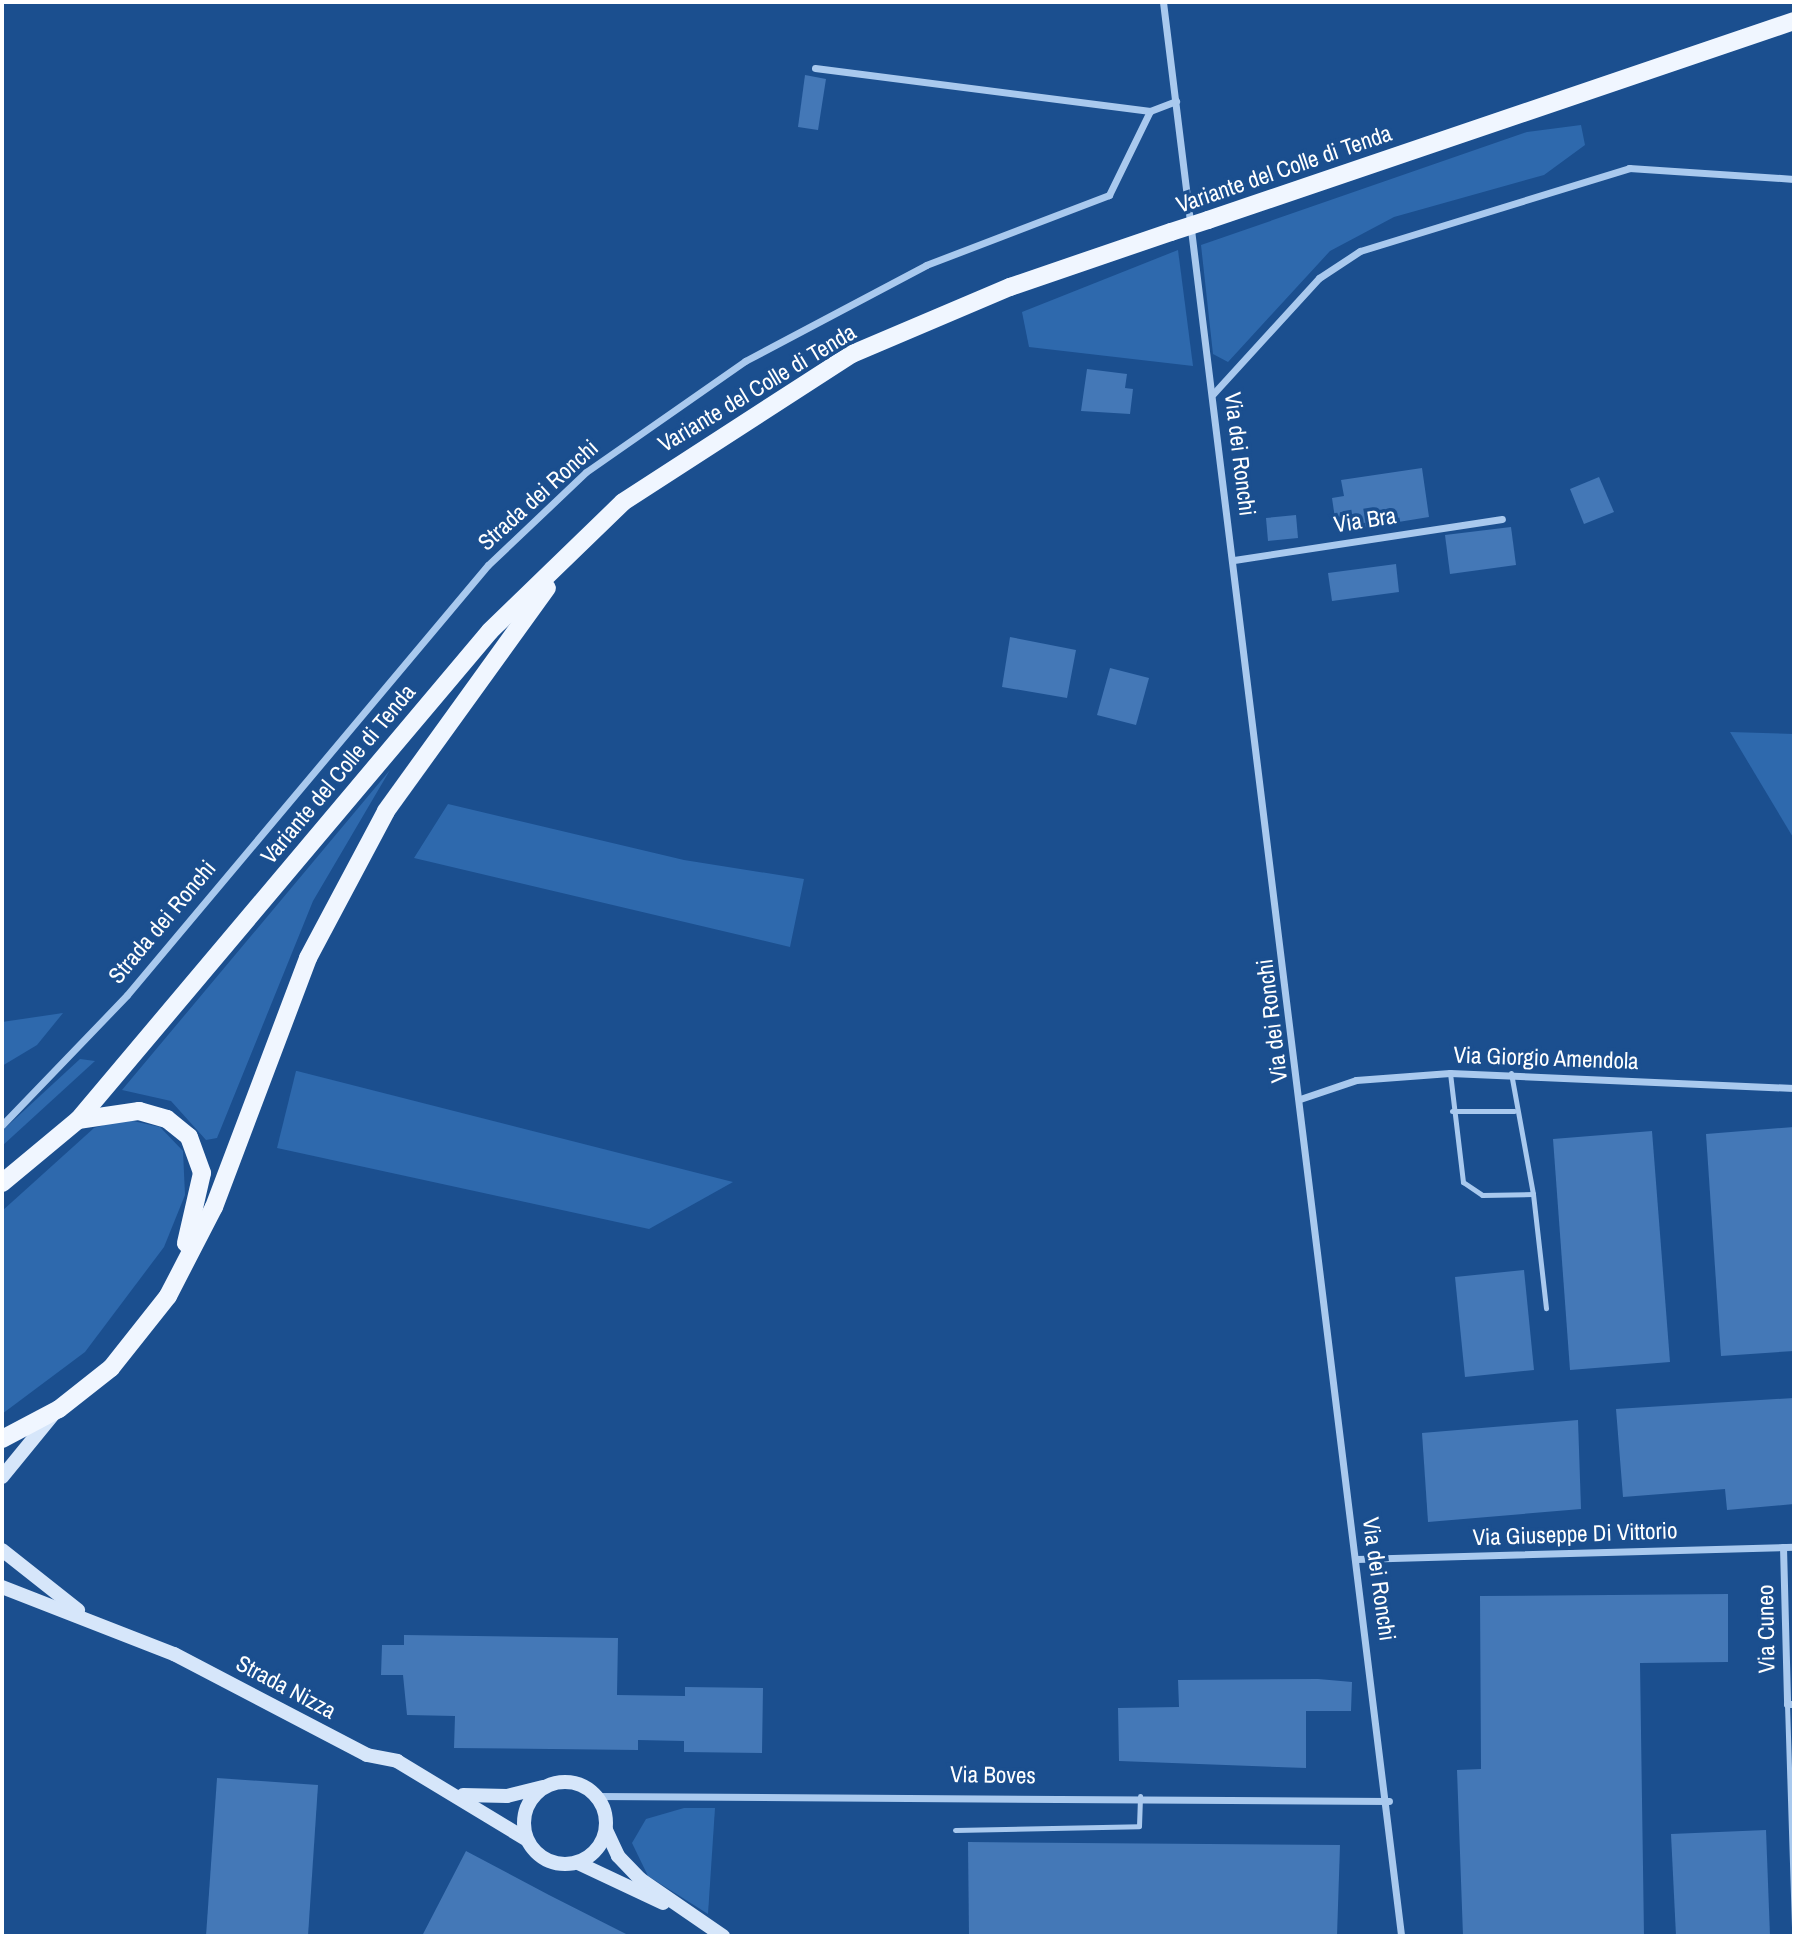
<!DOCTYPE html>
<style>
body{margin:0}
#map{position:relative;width:1796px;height:1938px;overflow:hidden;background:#1b4f8f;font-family:"Archivo Narrow",sans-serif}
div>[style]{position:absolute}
.green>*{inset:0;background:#2e69ad}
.building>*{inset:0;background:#4478b7}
.lane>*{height:5px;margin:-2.5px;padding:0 2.5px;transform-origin:2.5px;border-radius:2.5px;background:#a9c9ee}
.street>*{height:7px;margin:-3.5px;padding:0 3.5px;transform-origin:3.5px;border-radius:3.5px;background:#a9c9ee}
.secondary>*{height:14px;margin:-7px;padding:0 7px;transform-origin:7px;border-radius:7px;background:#d6e6fa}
.secondary>.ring{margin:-7px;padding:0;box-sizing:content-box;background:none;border:14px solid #d6e6fa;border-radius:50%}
.primary>*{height:18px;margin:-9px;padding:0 9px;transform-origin:9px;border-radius:9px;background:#f0f6ff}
.primary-bridge>*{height:18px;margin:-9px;padding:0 9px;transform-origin:9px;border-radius:9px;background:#f0f6ff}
span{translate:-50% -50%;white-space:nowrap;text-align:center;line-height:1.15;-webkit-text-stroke:7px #1b4f8f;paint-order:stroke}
.street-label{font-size:23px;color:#fff}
.frame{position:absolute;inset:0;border:4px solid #fff;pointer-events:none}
</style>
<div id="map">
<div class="green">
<i style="clip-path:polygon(1581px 125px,1585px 145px,1544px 175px,1394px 217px,1330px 251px,1228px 362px,1213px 354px,1201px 245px,1527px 132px)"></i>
<i style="clip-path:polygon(1178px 250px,1193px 366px,1029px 347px,1022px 312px)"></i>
<i style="clip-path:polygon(1730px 732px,1794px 734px,1794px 839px)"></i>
<i style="clip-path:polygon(390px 770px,313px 901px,217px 1138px,206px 1140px,171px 1101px,122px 1090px)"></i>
<i style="clip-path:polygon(448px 804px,684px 860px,804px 879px,790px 947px,414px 858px)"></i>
<i style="clip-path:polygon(63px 1013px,37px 1045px,2px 1066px,2px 1022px)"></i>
<i style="clip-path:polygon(80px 1059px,95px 1061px,2px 1146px,2px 1131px)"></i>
<i style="clip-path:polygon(296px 1071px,297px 1071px,733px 1182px,649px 1229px,277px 1148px)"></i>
<i style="clip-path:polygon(124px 1119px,160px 1127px,183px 1151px,185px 1195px,164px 1247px,85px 1352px,2px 1414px,2px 1211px,94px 1128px)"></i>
<i style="clip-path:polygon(684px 1808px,715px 1808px,708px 1914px,648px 1876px,632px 1843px,646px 1819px)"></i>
</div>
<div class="building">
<i style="clip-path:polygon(805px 75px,826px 79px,818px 130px,798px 127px)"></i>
<i style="clip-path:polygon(1087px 369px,1127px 374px,1125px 388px,1133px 389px,1130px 414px,1081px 411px)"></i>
<i style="clip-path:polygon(1422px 468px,1429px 517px,1337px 532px,1332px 498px,1344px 496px,1341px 480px)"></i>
<i style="clip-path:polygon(1599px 477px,1614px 512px,1584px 524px,1570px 489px)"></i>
<i style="clip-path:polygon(1296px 515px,1298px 538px,1268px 541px,1266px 518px)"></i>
<i style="clip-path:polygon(1511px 527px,1516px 565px,1450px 574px,1445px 535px)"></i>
<i style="clip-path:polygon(1396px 564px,1399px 592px,1332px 601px,1328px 573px)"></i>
<i style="clip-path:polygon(1010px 637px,1076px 650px,1067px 698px,1002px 687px)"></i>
<i style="clip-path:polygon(1110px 668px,1149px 678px,1136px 725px,1097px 715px)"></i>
<i style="clip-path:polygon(1794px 1127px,1794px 1351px,1721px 1356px,1706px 1134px)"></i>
<i style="clip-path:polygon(1652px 1131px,1670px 1362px,1570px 1370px,1553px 1139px)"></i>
<i style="clip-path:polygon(1524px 1270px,1534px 1370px,1465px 1377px,1455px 1277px)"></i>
<i style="clip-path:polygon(1794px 1398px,1794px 1504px,1727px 1510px,1725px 1489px,1623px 1497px,1616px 1409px)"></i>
<i style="clip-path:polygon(1578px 1420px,1581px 1509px,1428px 1522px,1422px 1433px)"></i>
<i style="clip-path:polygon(1728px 1594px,1728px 1662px,1640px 1663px,1644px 1936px,1463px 1936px,1457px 1770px,1481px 1769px,1480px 1596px)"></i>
<i style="clip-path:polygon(404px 1635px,618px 1638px,617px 1695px,685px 1696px,685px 1687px,763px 1688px,762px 1753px,684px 1752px,684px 1741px,638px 1740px,638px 1750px,454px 1748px,455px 1716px,407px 1715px,403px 1675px,381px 1675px,382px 1645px,404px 1645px)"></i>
<i style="clip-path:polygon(1318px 1679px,1352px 1682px,1351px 1711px,1306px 1711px,1306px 1768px,1119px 1761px,1118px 1708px,1179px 1707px,1178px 1680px)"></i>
<i style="clip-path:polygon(217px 1778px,318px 1785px,308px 1936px,206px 1936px)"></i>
<i style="clip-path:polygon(1766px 1830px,1770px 1936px,1676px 1936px,1671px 1834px)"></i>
<i style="clip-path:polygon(968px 1842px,1340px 1845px,1337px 1936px,969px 1936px)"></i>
<i style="clip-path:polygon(466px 1851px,549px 1895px,630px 1936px,422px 1936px)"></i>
</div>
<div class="lane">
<i style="left:1450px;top:1073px;width:110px;rotate:83.2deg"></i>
<i style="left:1463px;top:1182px;width:23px;rotate:34deg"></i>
<i style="left:1482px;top:1195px;width:51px;rotate:-1.1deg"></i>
<i style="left:1533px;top:1194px;width:123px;rotate:-100.3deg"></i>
<i style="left:1452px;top:1111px;width:62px"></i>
<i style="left:1533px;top:1194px;width:115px;rotate:83.5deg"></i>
<i style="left:1787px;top:1704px;width:224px;rotate:88.2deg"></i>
<i style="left:955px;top:1830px;width:184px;rotate:-1.2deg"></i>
<i style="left:1139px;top:1826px;width:30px;rotate:-88deg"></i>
</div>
<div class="street">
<i style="left:1163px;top:2px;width:1949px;rotate:82.98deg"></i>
<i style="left:815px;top:68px;width:338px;rotate:7.3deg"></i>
<i style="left:1213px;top:394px;width:157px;rotate:-47.6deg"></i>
<i style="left:1319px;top:278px;width:49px;rotate:-33.4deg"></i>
<i style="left:1360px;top:251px;width:282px;rotate:-17.1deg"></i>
<i style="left:1629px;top:168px;width:165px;rotate:3.8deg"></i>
<i style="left:1234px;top:560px;width:271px;rotate:-8.7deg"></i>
<i style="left:1300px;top:1099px;width:59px;rotate:-18.7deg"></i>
<i style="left:1356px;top:1080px;width:94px;rotate:-4.3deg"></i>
<i style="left:1450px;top:1073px;width:344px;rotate:2.5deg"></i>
<i style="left:2px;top:1125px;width:180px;rotate:-46.1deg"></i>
<i style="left:127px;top:995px;width:561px;rotate:-49.99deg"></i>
<i style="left:488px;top:565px;width:135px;rotate:-43.5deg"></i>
<i style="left:586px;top:472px;width:194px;rotate:-34.9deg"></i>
<i style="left:745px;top:361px;width:205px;rotate:-27.9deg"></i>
<i style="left:926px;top:265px;width:196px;rotate:-20.9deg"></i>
<i style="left:1109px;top:195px;width:93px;rotate:-64deg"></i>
<i style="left:1150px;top:111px;width:28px;rotate:-21deg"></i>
<i style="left:1783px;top:1547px;width:157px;rotate:88.5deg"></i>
<i style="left:1787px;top:1704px;width:7px"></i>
<i style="left:1357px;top:1559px;width:437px;rotate:-1.6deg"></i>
<i style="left:597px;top:1796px;width:792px;rotate:0.36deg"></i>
</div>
<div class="secondary">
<i style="left:2px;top:1477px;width:79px;rotate:-50.7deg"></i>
<i style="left:2px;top:1550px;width:97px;rotate:38.3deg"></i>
<i style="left:2px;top:1587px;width:185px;rotate:21.3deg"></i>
<i style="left:174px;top:1654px;width:218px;rotate:27.6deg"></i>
<i style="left:367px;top:1755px;width:31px;rotate:11deg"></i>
<i style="left:397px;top:1761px;width:151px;rotate:31.2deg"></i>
<i class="ring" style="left:524px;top:1782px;width:68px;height:68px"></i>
<i style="left:463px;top:1795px;width:44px;rotate:1.3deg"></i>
<i style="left:507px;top:1796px;width:37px;rotate:-14deg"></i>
<i style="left:606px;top:1830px;width:29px;rotate:65deg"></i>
<i style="left:618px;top:1856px;width:32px;rotate:46deg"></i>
<i style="left:640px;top:1879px;width:101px;rotate:34.5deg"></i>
<i style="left:578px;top:1863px;width:94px;rotate:25.2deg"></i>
</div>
<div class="primary">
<i style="left:1208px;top:220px;width:619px;rotate:-18.76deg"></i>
<i style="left:78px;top:1120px;width:62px;rotate:-8.4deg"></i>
<i style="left:139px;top:1111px;width:29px;rotate:16deg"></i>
<i style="left:167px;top:1119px;width:28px;rotate:39deg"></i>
<i style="left:189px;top:1137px;width:38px;rotate:70deg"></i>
<i style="left:202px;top:1173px;width:72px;rotate:102.9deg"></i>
<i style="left:2px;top:1183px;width:99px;rotate:-39.7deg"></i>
<i style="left:78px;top:1120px;width:639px;rotate:-49.88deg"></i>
<i style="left:490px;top:631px;width:185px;rotate:-44.1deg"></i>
<i style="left:623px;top:502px;width:273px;rotate:-32.9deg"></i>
<i style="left:852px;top:354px;width:172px;rotate:-23deg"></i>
<i style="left:1010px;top:287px;width:170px;rotate:-18.9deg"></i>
<i style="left:2px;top:1439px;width:64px;rotate:-27.8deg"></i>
<i style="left:59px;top:1409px;width:66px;rotate:-38.3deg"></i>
<i style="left:111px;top:1368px;width:92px;rotate:-51.6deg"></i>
<i style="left:168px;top:1296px;width:100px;rotate:-62.7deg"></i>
<i style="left:214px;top:1207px;width:266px;rotate:-69.3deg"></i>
<i style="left:308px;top:958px;width:166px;rotate:-62deg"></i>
<i style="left:386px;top:811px;width:275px;rotate:-54.2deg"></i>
</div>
<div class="primary-bridge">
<i style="left:1171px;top:232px;width:39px;rotate:-18deg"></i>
</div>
<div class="street-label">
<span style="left:1284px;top:169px;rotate:-19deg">Variante del Colle di Tenda</span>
<span style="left:757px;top:388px;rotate:-31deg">Variante del Colle di Tenda</span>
<span style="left:1240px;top:454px;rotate:83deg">Via dei Ronchi</span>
<span style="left:538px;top:495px;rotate:-42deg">Strada dei Ronchi</span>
<span style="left:1365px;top:520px;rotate:-9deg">Via Bra</span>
<span style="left:338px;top:774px;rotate:-50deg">Variante del Colle di Tenda</span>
<span style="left:162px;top:922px;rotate:-50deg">Strada dei Ronchi</span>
<span style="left:1272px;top:1021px;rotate:-97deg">Via dei Ronchi</span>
<span style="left:1546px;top:1058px;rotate:2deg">Via Giorgio Amendola</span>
<span style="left:1575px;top:1534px;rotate:-2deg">Via Giuseppe Di Vittorio</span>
<span style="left:1379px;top:1579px;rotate:82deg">Via dei Ronchi</span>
<span style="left:1766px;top:1629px;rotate:-91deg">Via Cuneo</span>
<span style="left:286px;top:1687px;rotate:28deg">Strada Nizza</span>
<span style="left:993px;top:1775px;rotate:1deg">Via Boves</span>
</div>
<div class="frame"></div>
</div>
